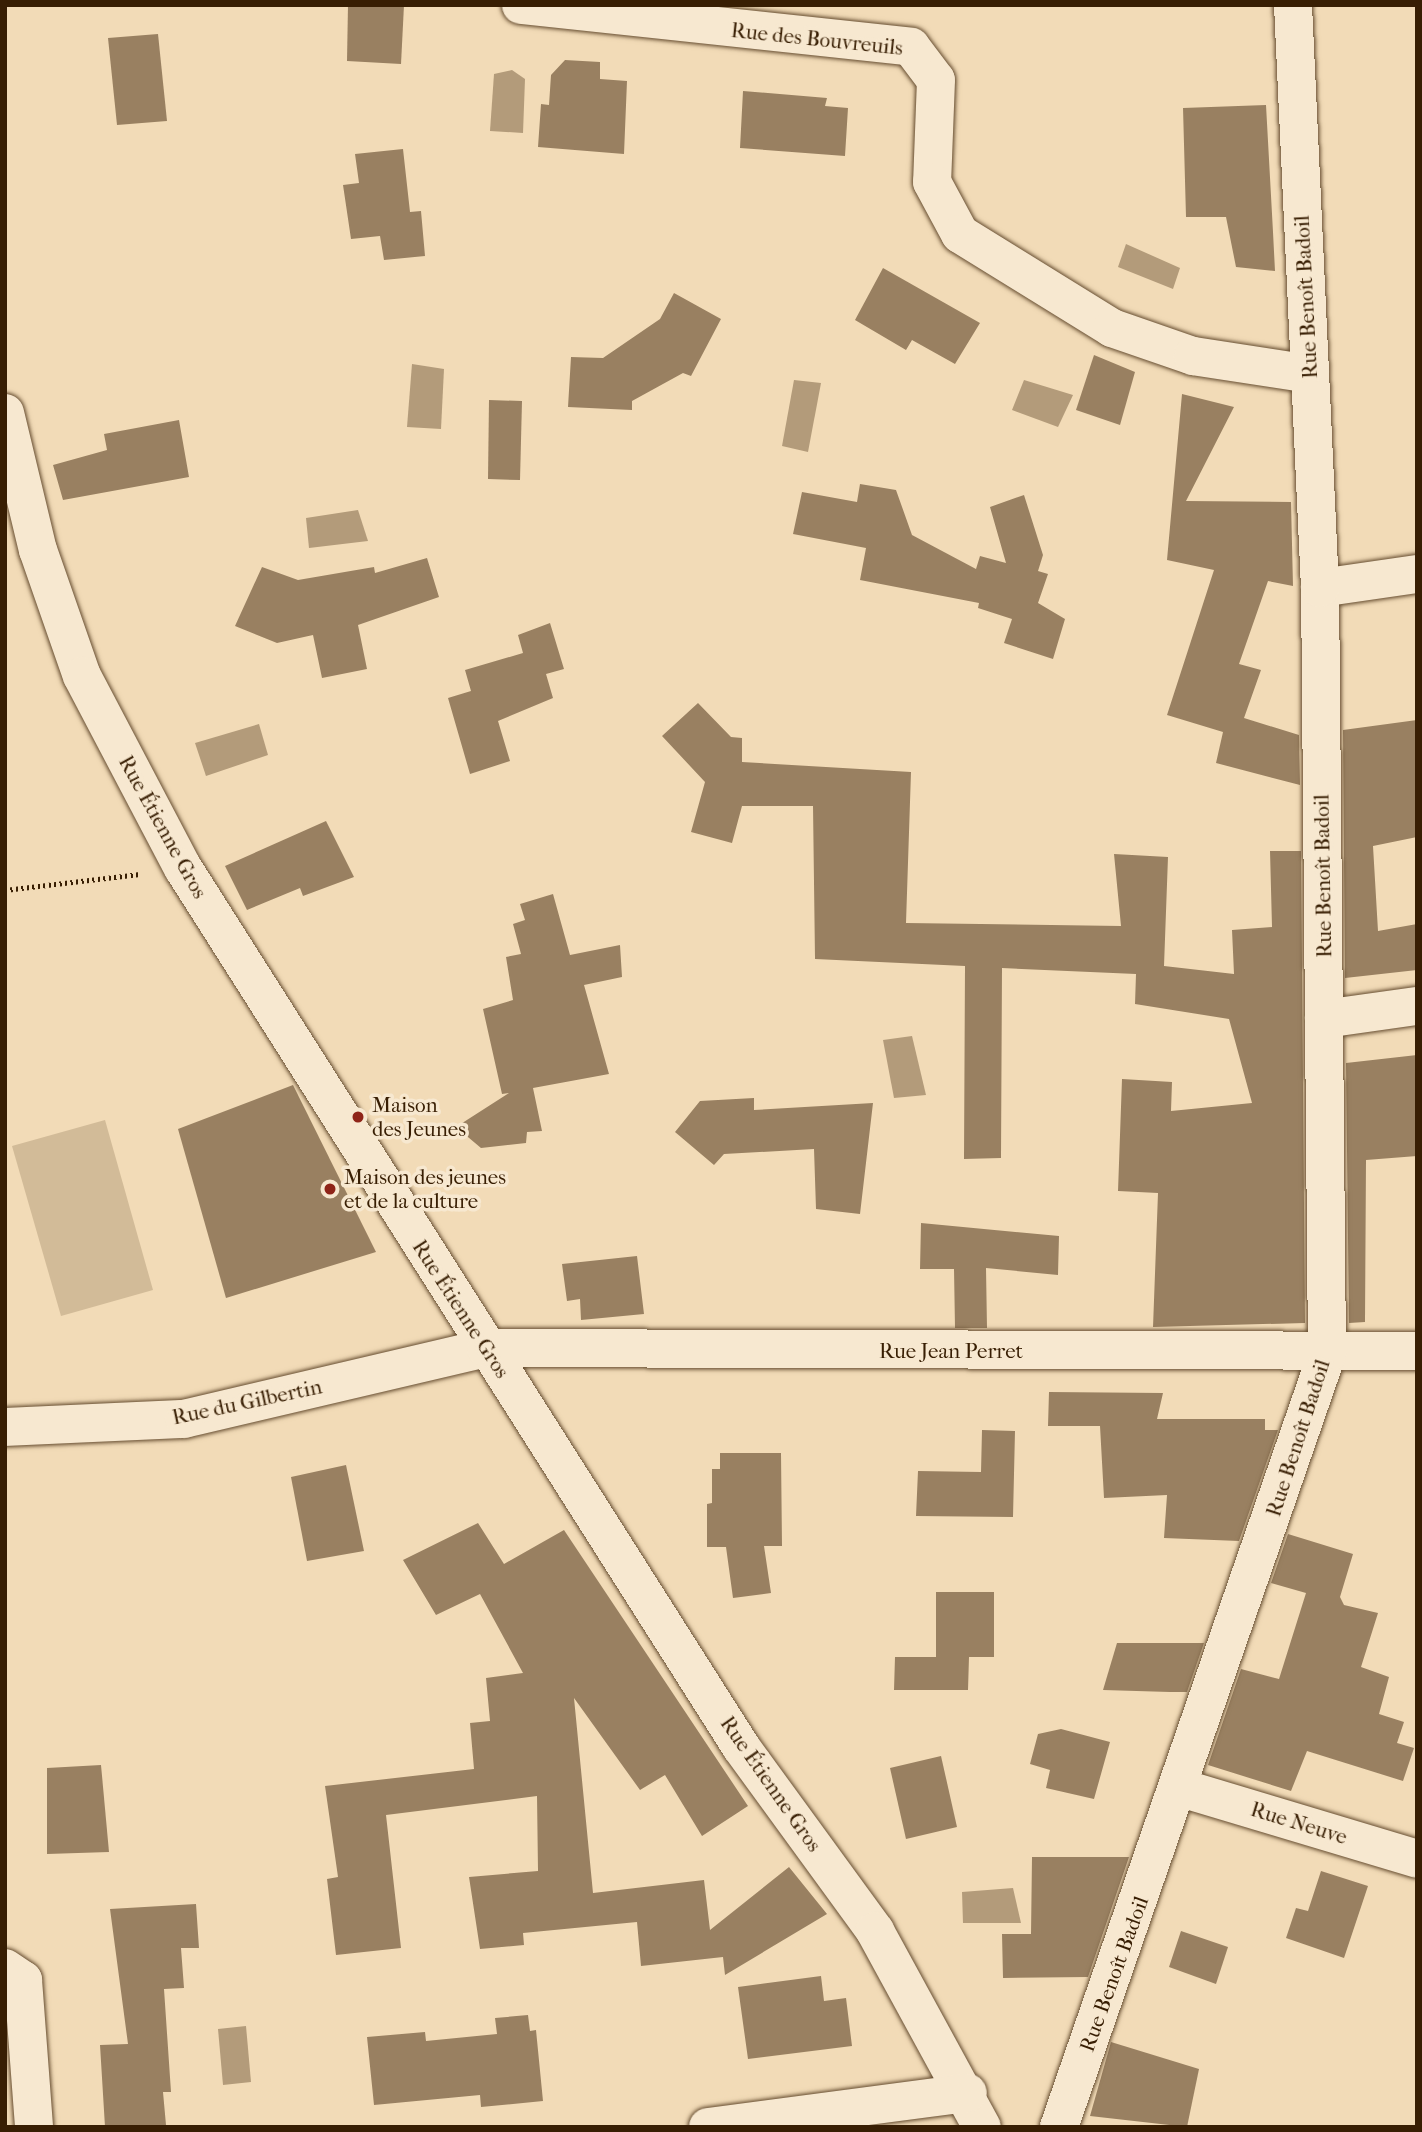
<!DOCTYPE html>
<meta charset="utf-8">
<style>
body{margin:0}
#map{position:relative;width:1422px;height:2132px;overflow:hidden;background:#f2dbb7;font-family:"IM FELL French Canon",serif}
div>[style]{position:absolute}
.green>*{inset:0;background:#d2bb98}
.water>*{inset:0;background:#b39b7a}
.building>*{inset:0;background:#998061}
.path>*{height:4.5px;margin-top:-2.25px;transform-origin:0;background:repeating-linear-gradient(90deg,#381e03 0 2px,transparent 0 5.5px)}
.roads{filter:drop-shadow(0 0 2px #664d30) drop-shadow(0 0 2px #664d30)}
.street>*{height:38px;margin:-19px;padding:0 19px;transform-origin:19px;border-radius:19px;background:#f7e8d0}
.dots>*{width:19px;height:19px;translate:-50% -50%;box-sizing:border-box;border:4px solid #f7e8d0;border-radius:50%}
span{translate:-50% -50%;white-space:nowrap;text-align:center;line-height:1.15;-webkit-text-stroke:7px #f7e8d0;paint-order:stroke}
.street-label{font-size:21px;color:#381e03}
.poi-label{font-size:21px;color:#381e03}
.left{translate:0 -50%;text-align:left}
.frame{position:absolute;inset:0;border:7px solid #381e03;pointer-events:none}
</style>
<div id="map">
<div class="green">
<i style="clip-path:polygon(105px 1120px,153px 1290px,61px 1316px,12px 1146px)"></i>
</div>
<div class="water">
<i style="clip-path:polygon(512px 70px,525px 79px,523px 133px,490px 131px,494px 74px)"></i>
<i style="clip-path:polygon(1126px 244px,1180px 268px,1173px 289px,1118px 267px)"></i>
<i style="clip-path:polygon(412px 364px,444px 369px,441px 429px,407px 427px)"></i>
<i style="clip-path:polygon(794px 380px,821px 383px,808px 452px,782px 446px)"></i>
<i style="clip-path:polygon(1024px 380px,1073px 395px,1058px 427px,1012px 410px)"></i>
<i style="clip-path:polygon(358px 510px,368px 541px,309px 548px,306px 518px)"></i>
<i style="clip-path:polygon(259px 724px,268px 755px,206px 776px,195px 743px)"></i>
<i style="clip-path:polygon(912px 1036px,926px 1095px,894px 1098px,883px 1040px)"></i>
<i style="clip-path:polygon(1013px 1888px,1021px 1923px,963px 1923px,962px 1892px)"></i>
<i style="clip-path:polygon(246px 2026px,251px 2082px,223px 2085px,218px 2029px)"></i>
</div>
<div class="building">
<i style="clip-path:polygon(348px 5px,404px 5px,401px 64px,347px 61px)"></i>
<i style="clip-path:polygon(158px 34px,167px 121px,117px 125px,108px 38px)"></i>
<i style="clip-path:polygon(565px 60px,600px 62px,600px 79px,627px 81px,624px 154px,538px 147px,541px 104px,549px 105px,551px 75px)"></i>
<i style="clip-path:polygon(743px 91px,827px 98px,825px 106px,848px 108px,845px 156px,740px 148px)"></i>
<i style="clip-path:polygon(1266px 105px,1273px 232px,1275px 271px,1236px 267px,1226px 217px,1186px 217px,1183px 108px)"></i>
<i style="clip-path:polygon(403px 149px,410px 212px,421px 211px,425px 256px,384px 260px,380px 236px,351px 239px,343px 185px,359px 183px,355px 154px)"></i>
<i style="clip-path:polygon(883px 268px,980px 323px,955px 364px,912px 340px,906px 350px,855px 320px)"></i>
<i style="clip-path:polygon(674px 293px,721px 319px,691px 376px,683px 373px,632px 401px,632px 410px,568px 407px,571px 357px,603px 358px,660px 319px)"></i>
<i style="clip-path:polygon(1094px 355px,1135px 372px,1120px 425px,1076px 410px)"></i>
<i style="clip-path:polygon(1182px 394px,1234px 407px,1186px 501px,1291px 502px,1293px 586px,1268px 581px,1239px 664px,1261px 670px,1244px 718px,1299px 735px,1300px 785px,1216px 763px,1223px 732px,1167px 715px,1214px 570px,1167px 560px)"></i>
<i style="clip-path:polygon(489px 400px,522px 401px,520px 480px,488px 479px)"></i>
<i style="clip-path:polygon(179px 420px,189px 477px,63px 500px,53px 465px,107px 450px,104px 434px)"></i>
<i style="clip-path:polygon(860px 484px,896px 490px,912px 535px,976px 569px,980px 556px,1006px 563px,990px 507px,1024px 495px,1043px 555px,1038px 571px,1048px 574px,1038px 603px,1065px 619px,1053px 659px,1004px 643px,1012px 619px,978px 608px,979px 603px,860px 580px,866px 548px,793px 534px,802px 492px,857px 502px)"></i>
<i style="clip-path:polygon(427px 558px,439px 597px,358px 625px,367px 669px,322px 678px,313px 635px,277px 643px,235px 626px,262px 567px,298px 580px,374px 567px,375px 573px)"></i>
<i style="clip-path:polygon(550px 623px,564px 669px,546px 674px,553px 698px,498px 721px,510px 761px,470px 774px,448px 698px,471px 691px,465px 670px,523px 653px,518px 635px)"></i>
<i style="clip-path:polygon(698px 703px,731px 737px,742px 738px,742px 762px,911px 772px,906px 923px,1121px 926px,1114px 854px,1168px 857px,1164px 966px,1234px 974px,1232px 930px,1272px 927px,1270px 851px,1301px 851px,1305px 1323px,1153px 1327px,1158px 1193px,1118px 1191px,1122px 1079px,1172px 1082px,1171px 1111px,1252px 1103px,1229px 1019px,1135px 1004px,1136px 974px,1002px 968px,1001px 1158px,964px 1159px,965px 966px,815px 959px,813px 806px,742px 806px,732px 843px,691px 832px,705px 782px,662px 736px)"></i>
<i style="clip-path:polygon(1417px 720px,1417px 837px,1373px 846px,1378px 931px,1417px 924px,1417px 970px,1345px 978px,1343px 730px)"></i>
<i style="clip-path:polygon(326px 821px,354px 877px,303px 896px,300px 888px,247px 910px,225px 866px)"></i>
<i style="clip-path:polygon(553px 894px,570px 955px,620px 945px,622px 977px,584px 985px,609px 1074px,533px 1088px,542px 1131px,527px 1132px,526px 1143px,481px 1148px,456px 1127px,509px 1093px,502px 1094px,483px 1009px,513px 1000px,506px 957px,521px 954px,513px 924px,525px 920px,520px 904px)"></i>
<i style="clip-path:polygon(1417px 1055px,1417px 1156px,1366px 1160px,1365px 1322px,1349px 1323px,1346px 1063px)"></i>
<i style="clip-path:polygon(293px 1085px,376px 1252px,226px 1298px,178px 1129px)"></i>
<i style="clip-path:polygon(754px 1098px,754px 1110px,873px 1103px,860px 1214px,816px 1209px,814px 1149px,724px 1154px,714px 1165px,675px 1132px,700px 1101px)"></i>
<i style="clip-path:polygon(921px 1223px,1059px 1236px,1058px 1275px,986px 1268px,987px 1328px,955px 1328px,954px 1269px,920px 1269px)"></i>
<i style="clip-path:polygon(637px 1256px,644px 1314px,581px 1320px,580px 1299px,567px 1301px,562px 1264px)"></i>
<i style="clip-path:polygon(1049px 1392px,1163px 1393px,1157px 1419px,1265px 1419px,1265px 1430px,1278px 1430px,1239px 1541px,1164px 1538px,1167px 1495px,1104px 1498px,1100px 1426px,1048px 1426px)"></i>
<i style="clip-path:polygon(982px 1430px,1015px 1431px,1013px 1517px,916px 1516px,918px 1471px,981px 1472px)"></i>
<i style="clip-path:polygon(720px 1453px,781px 1453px,782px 1546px,764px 1546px,771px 1593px,733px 1598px,726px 1547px,707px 1547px,707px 1504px,712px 1503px,712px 1469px,720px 1469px)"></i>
<i style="clip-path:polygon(346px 1465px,364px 1551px,307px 1561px,291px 1477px)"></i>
<i style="clip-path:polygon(478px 1523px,504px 1564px,564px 1530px,748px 1806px,702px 1836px,665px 1775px,640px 1790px,574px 1698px,593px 1893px,704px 1880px,710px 1930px,789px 1867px,827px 1914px,725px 1975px,723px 1957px,641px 1966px,637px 1922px,523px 1933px,524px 1945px,480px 1949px,469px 1877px,538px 1871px,537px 1796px,386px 1815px,401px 1948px,336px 1955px,327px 1879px,338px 1877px,325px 1786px,474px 1769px,470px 1723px,490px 1721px,486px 1678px,523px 1673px,480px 1594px,436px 1615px,403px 1560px)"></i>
<i style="clip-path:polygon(1288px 1534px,1353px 1554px,1340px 1597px,1344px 1605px,1378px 1613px,1361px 1667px,1389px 1677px,1379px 1714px,1404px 1722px,1397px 1743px,1414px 1748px,1403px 1781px,1307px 1751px,1291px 1791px,1208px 1765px,1241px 1669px,1279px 1679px,1306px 1593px,1271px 1583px)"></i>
<i style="clip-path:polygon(936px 1592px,994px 1592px,994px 1657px,969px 1657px,968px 1690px,894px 1690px,895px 1657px,936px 1657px)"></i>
<i style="clip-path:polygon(1117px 1643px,1204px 1643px,1187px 1692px,1170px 1692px,1103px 1690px)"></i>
<i style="clip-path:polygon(1061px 1729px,1110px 1742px,1094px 1799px,1046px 1788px,1050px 1770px,1030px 1764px,1038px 1734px)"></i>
<i style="clip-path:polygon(941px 1756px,957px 1827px,906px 1839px,890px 1768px)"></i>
<i style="clip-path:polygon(101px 1765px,109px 1852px,47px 1854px,47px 1768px)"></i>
<i style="clip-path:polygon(1032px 1857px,1129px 1857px,1088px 1977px,1003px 1978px,1002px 1934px,1031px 1934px)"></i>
<i style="clip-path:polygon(1321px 1871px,1368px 1886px,1344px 1958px,1286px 1938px,1296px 1908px,1308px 1911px)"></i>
<i style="clip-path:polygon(196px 1904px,199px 1948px,181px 1948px,184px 1988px,164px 1989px,171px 2092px,163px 2092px,166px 2125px,105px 2127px,100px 2045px,128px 2044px,110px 1909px)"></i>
<i style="clip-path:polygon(1181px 1931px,1228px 1947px,1216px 1984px,1169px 1967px)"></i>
<i style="clip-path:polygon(821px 1976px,824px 2001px,846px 1998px,852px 2046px,748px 2059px,738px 1987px)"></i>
<i style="clip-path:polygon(528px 2015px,530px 2031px,536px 2030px,543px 2101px,481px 2107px,480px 2095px,374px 2105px,367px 2037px,425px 2032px,426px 2041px,497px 2034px,495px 2018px)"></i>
<i style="clip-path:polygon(1111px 2042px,1199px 2069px,1187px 2127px,1090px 2116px)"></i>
</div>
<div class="path">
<i style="left:5px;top:890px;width:136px;rotate:-6.8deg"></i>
</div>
<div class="roads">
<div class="street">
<i style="left:521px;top:5px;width:392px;rotate:6.1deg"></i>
<i style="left:911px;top:47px;width:41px;rotate:52.9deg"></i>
<i style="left:936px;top:80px;width:102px;rotate:92.2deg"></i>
<i style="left:932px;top:182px;width:59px;rotate:61.7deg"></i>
<i style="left:960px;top:234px;width:179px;rotate:31.7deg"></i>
<i style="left:1112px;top:328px;width:86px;rotate:19.1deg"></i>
<i style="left:1193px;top:356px;width:118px;rotate:8.7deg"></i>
<i style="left:5px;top:413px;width:141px;rotate:76.5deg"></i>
<i style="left:38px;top:550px;width:133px;rotate:70.8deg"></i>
<i style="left:82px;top:676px;width:217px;rotate:62.3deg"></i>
<i style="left:183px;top:868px;width:1041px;rotate:57.59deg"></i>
<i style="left:741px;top:1747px;width:228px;rotate:53.9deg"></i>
<i style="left:875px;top:1931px;width:223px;rotate:61.4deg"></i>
<i style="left:1320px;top:588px;width:98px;rotate:-8.2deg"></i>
<i style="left:1324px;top:1019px;width:94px;rotate:-8deg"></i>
<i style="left:5px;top:1427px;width:179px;rotate:-2.6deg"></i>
<i style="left:184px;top:1419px;width:310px;rotate:-13.2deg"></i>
<i style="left:486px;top:1348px;width:931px;rotate:0.18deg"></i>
<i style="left:1181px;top:1788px;width:246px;rotate:16.7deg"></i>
<i style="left:5px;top:1968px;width:22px;rotate:34deg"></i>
<i style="left:23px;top:1980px;width:147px;rotate:85.7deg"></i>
<i style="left:708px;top:2127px;width:262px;rotate:-7.5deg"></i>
<i style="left:1059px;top:2127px;width:818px;rotate:-70.88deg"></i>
<i style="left:1327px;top:1354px;width:766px;rotate:-90.52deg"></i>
<i style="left:1320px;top:588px;width:584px;rotate:-92.65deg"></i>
</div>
</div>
<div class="dots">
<i style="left:358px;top:1117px;background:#8f2418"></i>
<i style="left:330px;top:1189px;background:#8f2418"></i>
</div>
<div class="street-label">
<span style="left:817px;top:39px;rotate:6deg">Rue des Bouvreuils</span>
<span style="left:1306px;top:297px;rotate:-93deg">Rue Benoît Badoil</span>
<span style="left:163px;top:827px;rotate:61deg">Rue Étienne Gros</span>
<span style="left:1323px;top:876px;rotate:-91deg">Rue Benoît Badoil</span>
<span style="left:461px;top:1309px;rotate:57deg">Rue Étienne Gros</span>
<span style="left:951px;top:1351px">Rue Jean Perret</span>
<span style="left:247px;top:1402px;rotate:-12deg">Rue du Gilbertin</span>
<span style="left:1298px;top:1438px;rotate:-72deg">Rue Benoît Badoil</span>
<span style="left:771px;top:1784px;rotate:55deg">Rue Étienne Gros</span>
<span style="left:1299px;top:1823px;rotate:17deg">Rue Neuve</span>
<span style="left:1114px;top:1974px;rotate:-70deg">Rue Benoît Badoil</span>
</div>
<div class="poi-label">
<span class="left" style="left:372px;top:1117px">Maison<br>des Jeunes</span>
<span class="left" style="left:344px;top:1189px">Maison des jeunes<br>et de la culture</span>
</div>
<div class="frame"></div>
</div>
